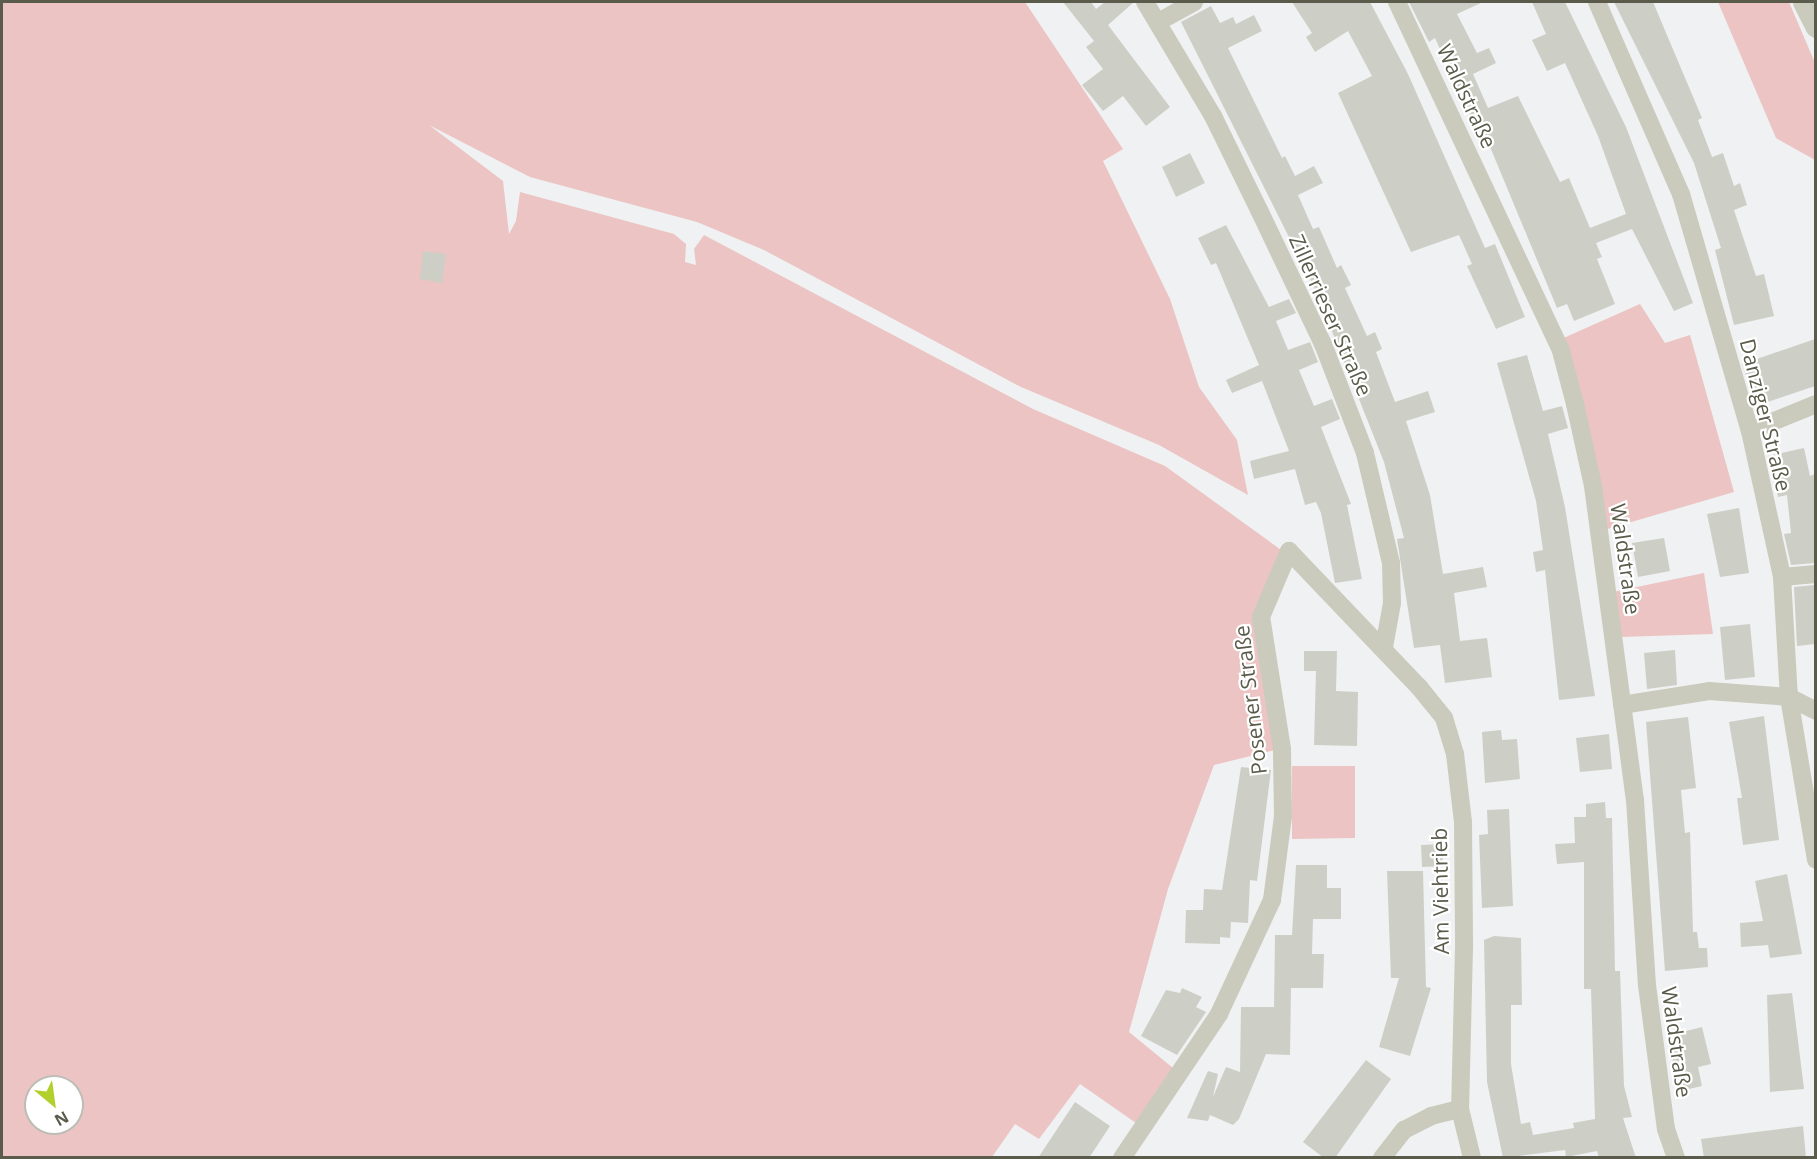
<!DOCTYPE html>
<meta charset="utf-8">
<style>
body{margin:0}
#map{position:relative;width:1817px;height:1159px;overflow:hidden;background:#f0f1f2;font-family:"Open Sans",sans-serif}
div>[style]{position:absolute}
.green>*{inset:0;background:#ebc4c3}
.building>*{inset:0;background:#cdcfc7}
.minor>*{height:18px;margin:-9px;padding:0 9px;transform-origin:9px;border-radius:9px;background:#cacbbd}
.tertiary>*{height:21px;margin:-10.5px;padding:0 10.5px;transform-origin:10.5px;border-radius:10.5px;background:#cacbbd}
span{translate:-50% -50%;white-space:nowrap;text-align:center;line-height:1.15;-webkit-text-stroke:4.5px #fff;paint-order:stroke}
.street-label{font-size:21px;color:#5a5b4a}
.frame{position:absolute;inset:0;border:3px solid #5a5b4a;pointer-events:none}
.north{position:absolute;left:24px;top:1075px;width:60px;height:60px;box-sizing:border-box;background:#fff;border:2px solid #bdbdb7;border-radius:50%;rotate:151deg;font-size:16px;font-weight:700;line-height:24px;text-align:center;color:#5a5b4a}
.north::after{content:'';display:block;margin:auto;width:21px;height:27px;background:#b1d02c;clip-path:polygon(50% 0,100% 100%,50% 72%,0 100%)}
</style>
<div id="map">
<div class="green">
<i style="clip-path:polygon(evenodd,2px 2px,1025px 2px,1123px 149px,1103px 161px,1170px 299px,1199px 387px,1237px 440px,1248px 495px,1159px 445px,1021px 387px,764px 250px,697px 222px,530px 177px,429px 125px,503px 181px,509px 234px,516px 221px,520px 192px,674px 234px,686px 244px,685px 262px,696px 265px,694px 249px,704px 235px,1033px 409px,1165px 466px,1284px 552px,1257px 617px,1279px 749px,1214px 765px,1168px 889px,1129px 1032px,1173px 1068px,1136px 1123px,1080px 1084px,1039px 1139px,1015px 1124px,992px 1157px,2px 1158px,2px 2px,36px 1087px,72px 1087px,72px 1123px,36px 1123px,36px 1087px)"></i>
<i style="clip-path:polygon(1718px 2px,1789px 2px,1815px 63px,1815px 160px,1776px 138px)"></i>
<i style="clip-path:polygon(1640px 304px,1665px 343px,1690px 335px,1734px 492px,1604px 530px,1559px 340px)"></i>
<i style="clip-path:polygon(1704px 573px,1713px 634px,1620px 637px,1613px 592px)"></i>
<i style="clip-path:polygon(1292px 766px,1355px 766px,1355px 838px,1292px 839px)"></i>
</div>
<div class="building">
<i style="clip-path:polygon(1063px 2px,1091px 2px,1096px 9px,1105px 2px,1134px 2px,1108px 25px,1170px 107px,1146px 126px,1123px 96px,1103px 111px,1082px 85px,1103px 69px,1086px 47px,1094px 41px)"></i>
<i style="clip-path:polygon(1292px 2px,1370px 2px,1408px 74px,1485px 248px,1495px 244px,1525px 317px,1496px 329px,1467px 266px,1472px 264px,1459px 235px,1411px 252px,1338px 93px,1372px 76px,1348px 31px,1315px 52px,1306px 37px,1312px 33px)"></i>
<i style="clip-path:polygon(1409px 2px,1483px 2px,1457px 14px,1477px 53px,1489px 48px,1496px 63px,1473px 74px,1488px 108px,1518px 96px,1560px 182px,1569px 178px,1590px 228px,1626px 214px,1598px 136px,1565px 63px,1547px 71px,1532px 40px,1546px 34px,1532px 2px,1565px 2px,1626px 127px,1693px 303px,1674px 311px,1632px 229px,1596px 243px,1602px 257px,1597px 259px,1615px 304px,1574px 321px,1567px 304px,1557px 308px,1488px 142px,1484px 144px,1435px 38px,1429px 42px)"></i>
<i style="clip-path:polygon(1614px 2px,1653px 2px,1702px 118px,1698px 120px,1712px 157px,1723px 153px,1734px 186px,1740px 183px,1747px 205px,1734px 210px,1756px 276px,1764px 274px,1774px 316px,1734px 325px,1715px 250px,1721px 248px,1694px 163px)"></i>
<i style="clip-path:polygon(1211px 6px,1220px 23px,1233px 17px,1236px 24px,1254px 15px,1262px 31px,1228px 48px,1282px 158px,1285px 156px,1295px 176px,1314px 166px,1323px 183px,1298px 195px,1313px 229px,1319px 227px,1337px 268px,1341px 265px,1351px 285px,1345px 288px,1367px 336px,1375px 332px,1382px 349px,1376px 352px,1395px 402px,1428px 391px,1435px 412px,1406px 421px,1430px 495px,1443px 574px,1483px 567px,1487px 587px,1454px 593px,1460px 641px,1487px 638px,1492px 677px,1445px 683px,1440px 645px,1414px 648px,1397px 539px,1404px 538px,1384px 462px,1316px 291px,1181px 22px)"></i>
<i style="clip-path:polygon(1190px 153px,1205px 183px,1176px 197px,1162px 167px)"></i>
<i style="clip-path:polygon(1226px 225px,1269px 307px,1289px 299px,1296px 313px,1276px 321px,1288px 350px,1310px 342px,1318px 362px,1299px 370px,1314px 406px,1332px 399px,1340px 419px,1321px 427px,1351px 504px,1347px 505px,1362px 579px,1335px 583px,1321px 513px,1316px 502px,1305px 505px,1295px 469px,1254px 479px,1250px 461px,1289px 451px,1262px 381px,1232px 393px,1226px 380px,1259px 365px,1216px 263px,1211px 265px,1198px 238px)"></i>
<i style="clip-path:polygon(423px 251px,446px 254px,442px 283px,420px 279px)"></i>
<i style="clip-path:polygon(1815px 339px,1815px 386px,1756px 406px,1742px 364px)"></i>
<i style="clip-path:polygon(1527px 355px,1543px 411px,1562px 406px,1568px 428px,1548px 434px,1565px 507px,1595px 696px,1559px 700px,1545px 570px,1536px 572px,1533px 552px,1543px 550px,1536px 501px,1497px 363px)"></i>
<i style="clip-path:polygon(1804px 448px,1810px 476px,1815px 474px,1815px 563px,1791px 565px,1784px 534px,1791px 533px,1787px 495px,1778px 497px,1768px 456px)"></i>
<i style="clip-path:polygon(1739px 508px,1749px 573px,1720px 577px,1707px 514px)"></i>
<i style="clip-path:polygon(1664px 538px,1670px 571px,1638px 577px,1632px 543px)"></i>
<i style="clip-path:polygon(1815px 585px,1815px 644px,1797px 646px,1794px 587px)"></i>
<i style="clip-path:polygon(1750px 624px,1755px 677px,1725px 680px,1720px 627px)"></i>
<i style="clip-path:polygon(1675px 650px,1677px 685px,1647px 689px,1644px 653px)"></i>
<i style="clip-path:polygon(1304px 651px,1337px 651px,1336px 691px,1358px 692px,1357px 746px,1314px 745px,1316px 671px,1304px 671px)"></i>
<i style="clip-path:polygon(1764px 716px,1779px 840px,1743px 845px,1737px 798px,1742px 798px,1729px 722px)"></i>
<i style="clip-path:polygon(1688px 717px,1696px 788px,1681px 790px,1685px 833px,1690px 832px,1693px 932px,1697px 932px,1699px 948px,1707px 948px,1708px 967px,1665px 971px,1646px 722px)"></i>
<i style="clip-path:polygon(1501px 730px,1502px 740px,1517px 739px,1520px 779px,1485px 783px,1482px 732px)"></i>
<i style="clip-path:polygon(1609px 734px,1612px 769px,1580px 772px,1576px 738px)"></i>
<i style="clip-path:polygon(1241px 767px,1271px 770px,1257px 881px,1250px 880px,1248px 923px,1231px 922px,1230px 938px,1220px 937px,1220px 944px,1185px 943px,1186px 910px,1203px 910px,1204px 889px,1222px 890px)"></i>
<i style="clip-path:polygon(1605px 802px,1606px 818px,1612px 818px,1615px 971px,1620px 971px,1624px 1086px,1632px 1117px,1623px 1118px,1636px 1158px,1599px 1158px,1597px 1151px,1566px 1157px,1565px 1150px,1503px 1158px,1487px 1082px,1484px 940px,1494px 936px,1521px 938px,1522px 1005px,1511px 1005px,1511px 1064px,1521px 1124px,1530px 1122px,1533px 1135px,1574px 1128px,1573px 1123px,1595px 1119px,1591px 989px,1584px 989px,1584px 862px,1557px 864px,1555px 844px,1575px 843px,1574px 817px,1586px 817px,1586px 804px)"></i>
<i style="clip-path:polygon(1509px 809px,1513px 906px,1482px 908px,1479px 835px,1488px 834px,1487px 810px)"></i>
<i style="clip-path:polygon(1442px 844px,1443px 866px,1422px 867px,1421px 845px)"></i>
<i style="clip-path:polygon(1296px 865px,1327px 865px,1327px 888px,1341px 888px,1341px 919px,1313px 919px,1312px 954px,1324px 954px,1323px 988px,1291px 988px,1290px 1055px,1266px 1054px,1239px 1119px,1233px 1125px,1210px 1115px,1208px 1121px,1187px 1118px,1208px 1071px,1218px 1074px,1213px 1097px,1226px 1067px,1240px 1072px,1241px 1007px,1274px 1007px,1275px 935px,1292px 935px)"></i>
<i style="clip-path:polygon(1387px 871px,1423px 871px,1426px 987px,1431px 988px,1410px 1056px,1379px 1047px,1399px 978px,1391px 978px)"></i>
<i style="clip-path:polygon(1787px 874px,1802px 954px,1770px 958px,1768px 945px,1741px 947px,1740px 923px,1763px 921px,1755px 881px)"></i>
<i style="clip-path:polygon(1182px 988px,1202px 997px,1196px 1007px,1206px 1012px,1177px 1055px,1141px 1036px,1166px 990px,1180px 993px)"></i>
<i style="clip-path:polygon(1792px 993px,1804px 1089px,1770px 1092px,1767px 995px)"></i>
<i style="clip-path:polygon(1702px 1027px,1711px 1064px,1698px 1067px,1702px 1086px,1680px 1091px,1667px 1036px)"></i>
<i style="clip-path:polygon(1366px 1060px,1391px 1079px,1335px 1158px,1324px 1158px,1303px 1142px)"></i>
<i style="clip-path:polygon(1075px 1102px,1110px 1126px,1089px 1158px,1038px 1158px)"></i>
<i style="clip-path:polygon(1803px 1126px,1806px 1158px,1704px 1158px,1701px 1139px)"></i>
</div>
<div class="minor">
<i style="left:1145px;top:2px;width:133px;rotate:59.2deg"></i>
<i style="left:1213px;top:116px;width:107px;rotate:63.9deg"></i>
<i style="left:1260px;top:212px;width:146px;rotate:64.5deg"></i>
<i style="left:1323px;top:344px;width:117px;rotate:68.9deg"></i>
<i style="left:1365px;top:453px;width:113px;rotate:76.7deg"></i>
<i style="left:1391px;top:563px;width:40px;rotate:88.6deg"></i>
<i style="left:1392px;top:603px;width:45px;rotate:100.3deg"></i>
<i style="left:1397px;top:2px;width:386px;rotate:64.8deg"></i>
<i style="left:1561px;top:351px;width:55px;rotate:75.2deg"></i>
<i style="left:1575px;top:404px;width:84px;rotate:77.6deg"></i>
<i style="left:1593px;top:486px;width:317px;rotate:82.4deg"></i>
<i style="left:1635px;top:800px;width:185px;rotate:86.3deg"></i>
<i style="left:1647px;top:985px;width:145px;rotate:82.5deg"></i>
<i style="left:1666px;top:1129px;width:31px;rotate:71deg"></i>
<i style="left:1597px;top:2px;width:210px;rotate:66.4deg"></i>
<i style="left:1681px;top:194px;width:247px;rotate:73.8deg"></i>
<i style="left:1750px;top:431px;width:149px;rotate:77.6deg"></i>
<i style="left:1782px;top:577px;width:120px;rotate:86.7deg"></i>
<i style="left:1789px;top:697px;width:165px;rotate:80.6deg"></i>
<i style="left:1160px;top:21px;width:39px;rotate:-29deg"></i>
<i style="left:1750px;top:431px;width:71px;rotate:-22.2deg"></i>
<i style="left:1782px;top:577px;width:34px;rotate:-5deg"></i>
<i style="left:1622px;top:705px;width:88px;rotate:-9.1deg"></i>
<i style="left:1709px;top:691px;width:80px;rotate:4.3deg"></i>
<i style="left:1789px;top:697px;width:30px;rotate:27deg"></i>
<i style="left:1122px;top:1158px;width:174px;rotate:-56deg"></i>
<i style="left:1219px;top:1014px;width:126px;rotate:-65.1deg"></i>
<i style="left:1272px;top:900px;width:85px;rotate:-82.5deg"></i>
<i style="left:1283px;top:816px;width:67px;rotate:-90.9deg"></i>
<i style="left:1282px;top:749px;width:134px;rotate:-99deg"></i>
<i style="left:1261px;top:617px;width:72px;rotate:-67deg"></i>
<i style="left:1289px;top:551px;width:188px;rotate:46.3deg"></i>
<i style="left:1419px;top:687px;width:40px;rotate:51deg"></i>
<i style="left:1444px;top:718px;width:38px;rotate:73deg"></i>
<i style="left:1455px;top:754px;width:68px;rotate:83.3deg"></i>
<i style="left:1463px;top:822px;width:126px;rotate:89.5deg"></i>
<i style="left:1464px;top:948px;width:161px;rotate:91.4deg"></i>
<i style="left:1460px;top:1109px;width:50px;rotate:76.2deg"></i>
<i style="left:1382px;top:1158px;width:36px;rotate:-52deg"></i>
<i style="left:1404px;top:1130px;width:30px;rotate:-27deg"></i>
<i style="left:1431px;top:1116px;width:30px;rotate:-14deg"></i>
</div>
<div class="tertiary">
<i style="left:1803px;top:2px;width:28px;rotate:63deg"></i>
</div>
<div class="street-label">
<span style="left:1467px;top:96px;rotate:65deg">Waldstraße</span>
<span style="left:1331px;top:315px;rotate:66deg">Zillerrieser Straße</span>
<span style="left:1766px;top:415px;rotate:76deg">Danziger Straße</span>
<span style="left:1626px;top:559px;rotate:82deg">Waldstraße</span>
<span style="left:1250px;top:700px;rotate:-97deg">Posener Straße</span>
<span style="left:1440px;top:891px;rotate:-91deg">Am Viehtrieb</span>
<span style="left:1677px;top:1042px;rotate:82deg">Waldstraße</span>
</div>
<div class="frame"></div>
<div class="north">N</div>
</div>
